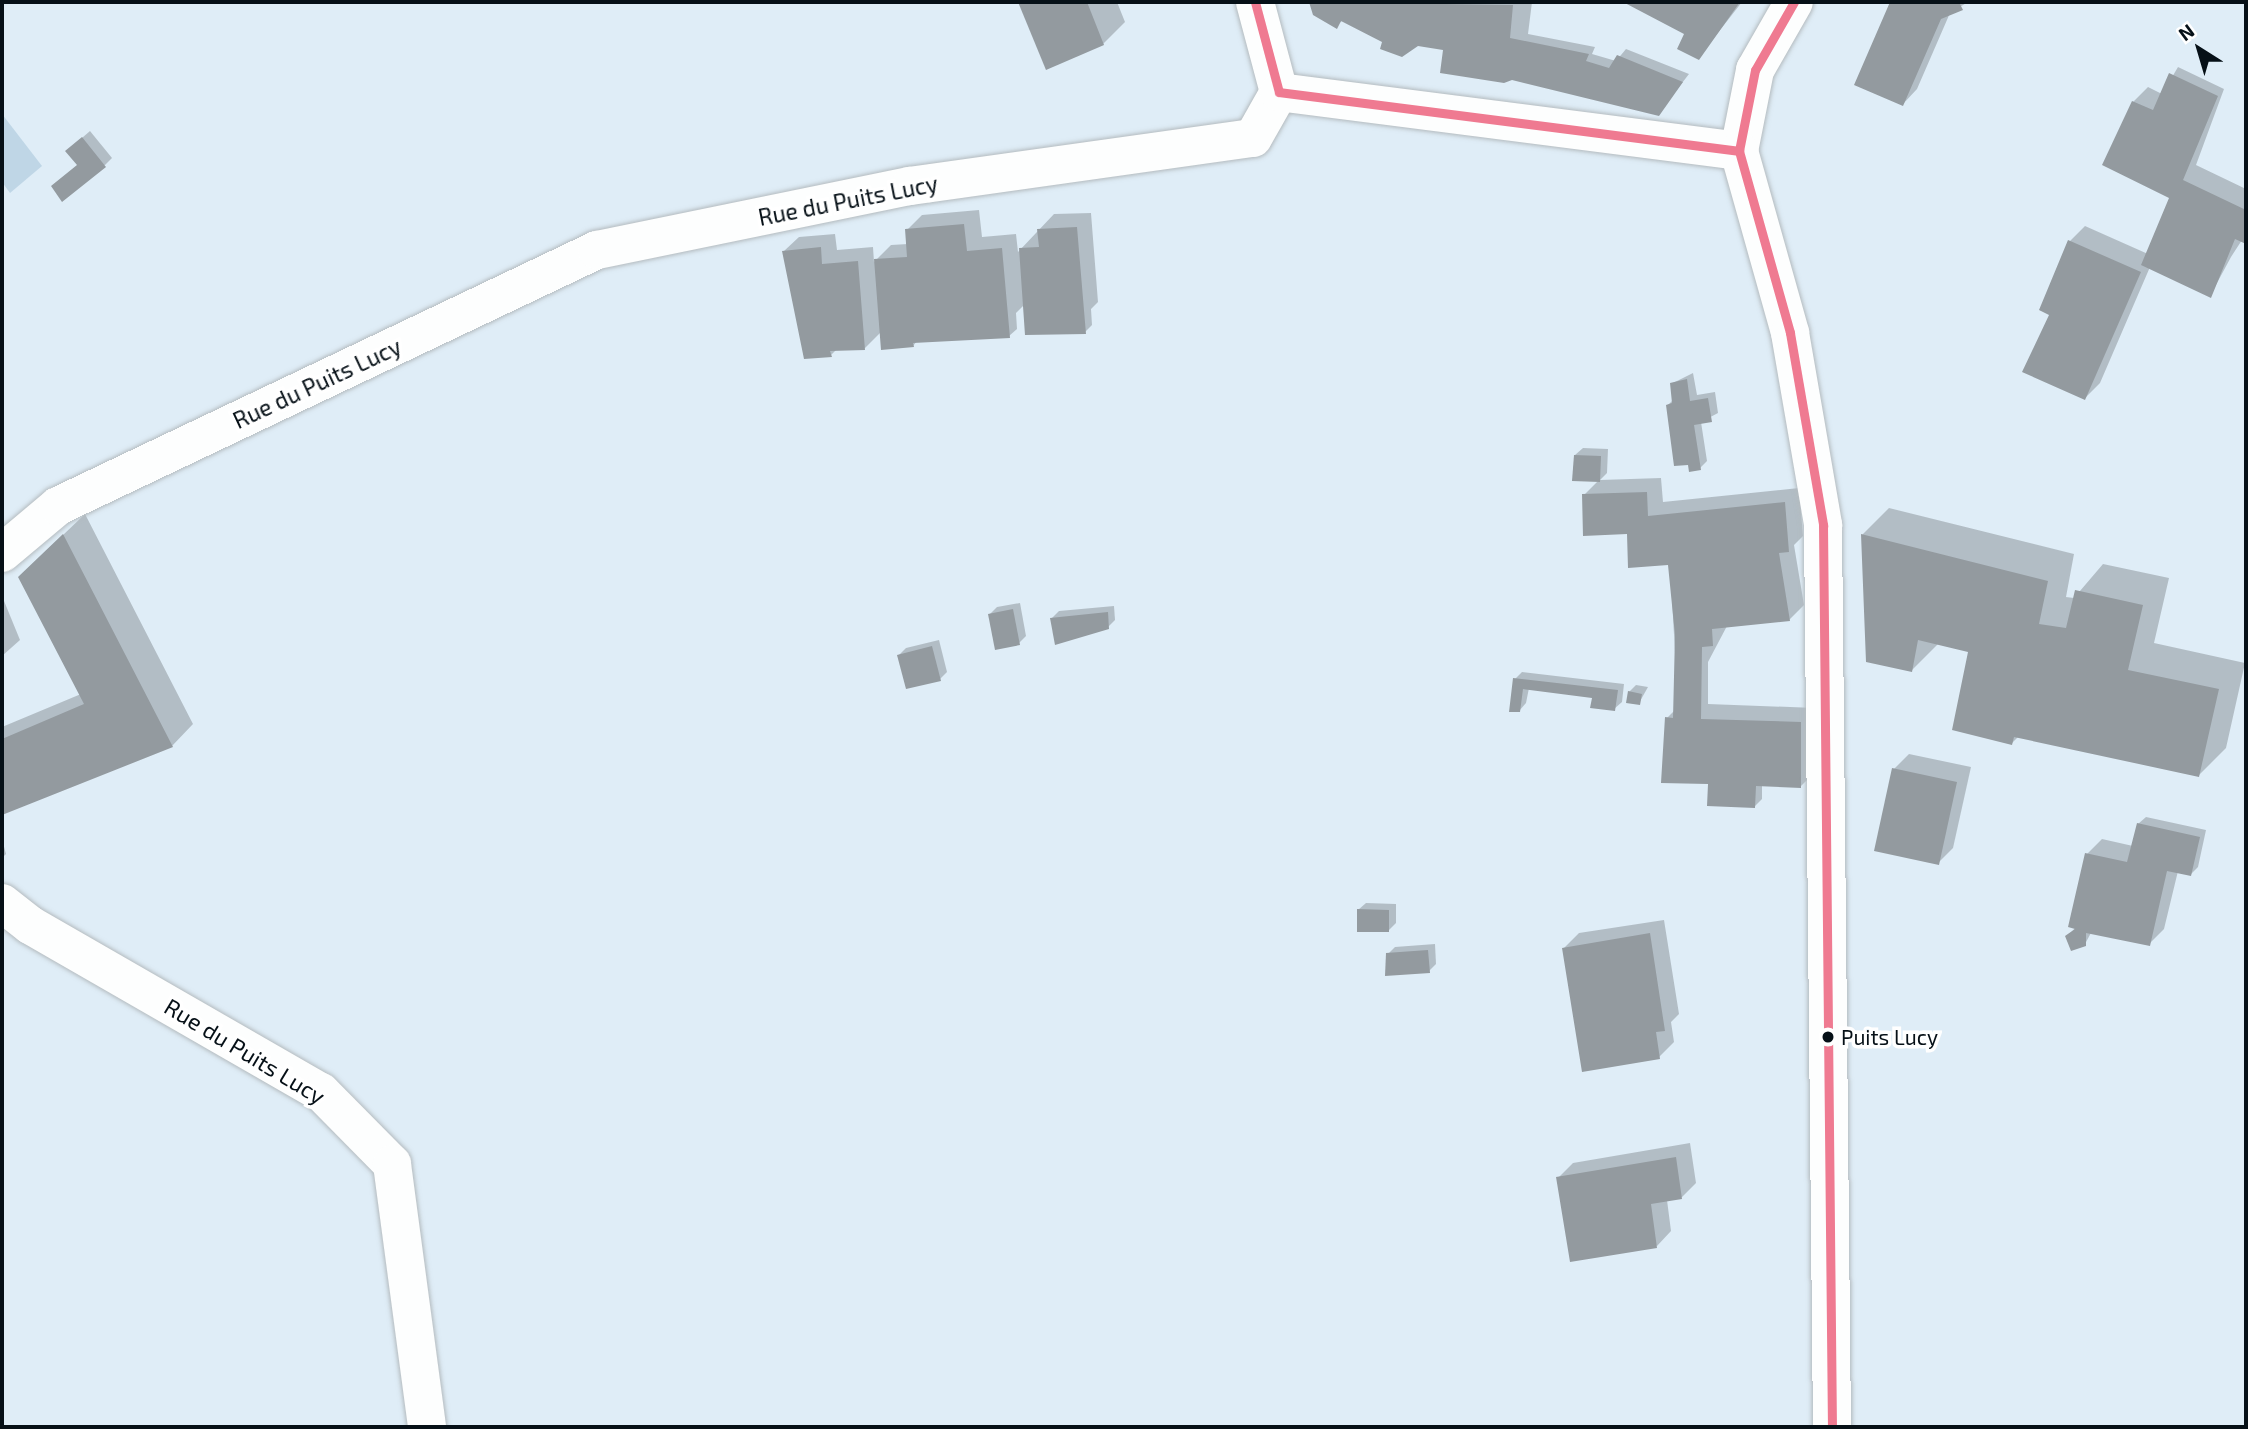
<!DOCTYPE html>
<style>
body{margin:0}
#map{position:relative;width:2248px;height:1429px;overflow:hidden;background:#f3f6f9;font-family:"Exo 2",sans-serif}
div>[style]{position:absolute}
.green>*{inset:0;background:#dfedf7}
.water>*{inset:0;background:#bfd6e6}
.shadow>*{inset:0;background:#0003}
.building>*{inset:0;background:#939a9f}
.roads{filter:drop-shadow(0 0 2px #b4bbbf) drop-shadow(0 0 2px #b4bbbf)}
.street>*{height:38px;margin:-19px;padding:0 19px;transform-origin:19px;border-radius:19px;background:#fdfefe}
.secondary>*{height:38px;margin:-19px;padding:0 19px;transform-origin:19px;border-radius:19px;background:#fdfefe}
.bus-1>*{height:9px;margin:-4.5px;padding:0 4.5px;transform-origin:4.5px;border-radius:4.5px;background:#ef7a91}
.dots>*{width:19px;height:19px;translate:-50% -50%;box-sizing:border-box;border:4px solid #fff;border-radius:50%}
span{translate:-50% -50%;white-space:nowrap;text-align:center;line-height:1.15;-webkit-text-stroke:7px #fff;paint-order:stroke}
.bus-label{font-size:21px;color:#061017}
.left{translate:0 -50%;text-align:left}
.street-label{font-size:23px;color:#061017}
.frame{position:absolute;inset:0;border:4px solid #061017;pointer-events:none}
.north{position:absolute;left:2164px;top:14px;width:70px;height:70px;-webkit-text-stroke:5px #fff;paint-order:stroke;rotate:323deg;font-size:19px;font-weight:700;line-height:28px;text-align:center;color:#061017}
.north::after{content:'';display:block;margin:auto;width:24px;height:32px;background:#061017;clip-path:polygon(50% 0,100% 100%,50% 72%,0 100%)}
</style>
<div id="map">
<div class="green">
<i style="clip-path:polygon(2px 2px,2246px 2px,2246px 1427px,2px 1427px)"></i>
</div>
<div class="water">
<i style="clip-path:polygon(2px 114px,42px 166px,10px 193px,2px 182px)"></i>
</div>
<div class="shadow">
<i style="clip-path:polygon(1020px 2px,1117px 2px,1125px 22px,1103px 44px,1047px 67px)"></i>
<i style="clip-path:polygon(1311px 2px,1532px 2px,1528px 34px,1595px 47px,1592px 54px,1616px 61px,1626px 49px,1689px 74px,1658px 114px,1512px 78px,1445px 49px,1384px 41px,1343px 20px,1336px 26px,1315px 14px)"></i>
<i style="clip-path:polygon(1627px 2px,1742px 2px,1699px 57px,1686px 33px)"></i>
<i style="clip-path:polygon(1892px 2px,1968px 2px,1950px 13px,1917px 89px,1903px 104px,1856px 84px)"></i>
<i style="clip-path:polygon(2178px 67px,2224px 89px,2196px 165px,2246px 189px,2246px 242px,2242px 240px,2231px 257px,2210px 296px,2150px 267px,2100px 383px,2085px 398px,2051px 314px,2070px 241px,2085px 226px,2148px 254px,2171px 197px,2133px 102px,2148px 87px,2162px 94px)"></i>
<i style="clip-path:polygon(90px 131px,112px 158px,105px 165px,79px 164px,75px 144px)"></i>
<i style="clip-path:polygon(979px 210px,982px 237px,1016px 234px,1018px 252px,1054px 214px,1091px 213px,1098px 302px,1091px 309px,1092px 325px,1085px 332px,1025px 304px,1016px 313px,1017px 329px,1009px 336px,917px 341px,913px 346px,882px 331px,865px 348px,837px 349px,831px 355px,784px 251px,799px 237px,835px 234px,837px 250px,873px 247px,874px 262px,891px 245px,908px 244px,907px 230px,922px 215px)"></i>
<i style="clip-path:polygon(1693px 373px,1697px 395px,1715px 392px,1718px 413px,1701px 422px,1707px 461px,1700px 468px,1667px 406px,1674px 399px,1671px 384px)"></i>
<i style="clip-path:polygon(1583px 448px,1608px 449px,1607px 473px,1600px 480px,1661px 478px,1663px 502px,1799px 488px,1803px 536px,1794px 545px,1804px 605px,1789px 620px,1727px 626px,1708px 662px,1708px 704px,1815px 708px,1816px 771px,1801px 786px,1762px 785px,1762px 799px,1755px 806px,1710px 783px,1667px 718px,1675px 710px,1676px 671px,1670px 563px,1584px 495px,1599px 480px,1575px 455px)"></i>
<i style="clip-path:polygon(1889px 508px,2074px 554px,2066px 597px,2074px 598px,2103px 564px,2169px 578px,2154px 643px,2245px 663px,2226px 748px,2199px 775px,2019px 736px,2012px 743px,1970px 651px,1939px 643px,1912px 670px,1862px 535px)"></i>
<i style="clip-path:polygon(85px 514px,193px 724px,172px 746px,2px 813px,2px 727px,81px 694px,41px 556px)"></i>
<i style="clip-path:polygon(2px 596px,20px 640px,2px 656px)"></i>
<i style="clip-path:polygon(1020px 603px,1026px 636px,1019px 643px,990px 614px,997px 607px)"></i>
<i style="clip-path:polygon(1114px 606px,1115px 620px,1108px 627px,1052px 618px,1059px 611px)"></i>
<i style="clip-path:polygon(939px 640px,947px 672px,940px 679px,899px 655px,906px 648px)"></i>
<i style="clip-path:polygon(1522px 672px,1624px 684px,1622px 702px,1614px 709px,1594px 697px,1529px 688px,1526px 703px,1519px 711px,1515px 679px)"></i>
<i style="clip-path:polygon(1636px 685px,1648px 687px,1639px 703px,1629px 692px)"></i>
<i style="clip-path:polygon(1909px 754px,1971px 767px,1953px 848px,1938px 863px,1894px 769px)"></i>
<i style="clip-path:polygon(2146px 817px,2206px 830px,2198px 867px,2191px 874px,2178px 871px,2164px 929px,2149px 944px,2092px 931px,2085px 944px,2067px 937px,2076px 927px,2087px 854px,2102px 839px,2133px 846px,2138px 824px)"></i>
<i style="clip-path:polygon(2px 839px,6px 854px,2px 858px)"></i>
<i style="clip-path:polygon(1366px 903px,1396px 904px,1396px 923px,1389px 930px,1358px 910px)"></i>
<i style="clip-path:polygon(1664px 920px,1679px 1014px,1671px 1022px,1674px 1042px,1659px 1057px,1564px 948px,1579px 933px)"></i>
<i style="clip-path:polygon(1435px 944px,1436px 964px,1429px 971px,1388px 954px,1395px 947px)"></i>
<i style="clip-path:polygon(1690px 1143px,1696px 1183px,1682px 1197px,1667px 1200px,1671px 1231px,1657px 1246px,1558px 1178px,1573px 1163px)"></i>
</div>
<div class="building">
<i style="clip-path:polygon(1018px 2px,1087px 2px,1104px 45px,1046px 70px)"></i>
<i style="clip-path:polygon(1309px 2px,1513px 5px,1510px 38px,1589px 54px,1586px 61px,1609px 68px,1617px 55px,1683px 82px,1659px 116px,1512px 80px,1504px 83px,1440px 73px,1443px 50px,1418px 46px,1402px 57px,1380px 49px,1382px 42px,1341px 21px,1337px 29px,1313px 15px)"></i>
<i style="clip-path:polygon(1623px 2px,1740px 2px,1699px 60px,1677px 49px,1684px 34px)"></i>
<i style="clip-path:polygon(1890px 2px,1959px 2px,1963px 10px,1941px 19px,1903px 106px,1854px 85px)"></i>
<i style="clip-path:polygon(2169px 73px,2218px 96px,2183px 180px,2246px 210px,2246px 244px,2235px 239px,2211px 298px,2141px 265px,2169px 198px,2102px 165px,2132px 101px,2153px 110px)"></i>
<i style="clip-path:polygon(82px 137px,106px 167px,62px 202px,51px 186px,77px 165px,65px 151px)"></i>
<i style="clip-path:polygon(964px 224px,967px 251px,1002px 248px,1010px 338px,913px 343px,914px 347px,881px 350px,874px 259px,907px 257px,905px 229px)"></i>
<i style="clip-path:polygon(1077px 227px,1086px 334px,1025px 335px,1019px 248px,1039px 247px,1037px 229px)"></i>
<i style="clip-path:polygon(2068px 240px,2141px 272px,2085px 400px,2022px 372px,2049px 315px,2039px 310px)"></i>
<i style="clip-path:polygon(821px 247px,822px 264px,858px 261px,865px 350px,830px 351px,832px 357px,804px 359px,782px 251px)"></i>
<i style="clip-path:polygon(1687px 379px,1690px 401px,1708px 398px,1712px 422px,1694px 425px,1701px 470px,1689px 472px,1688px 465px,1674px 466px,1666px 405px,1672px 403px,1670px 383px)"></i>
<i style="clip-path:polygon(1574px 455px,1601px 456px,1600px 482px,1572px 481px)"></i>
<i style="clip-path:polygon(1647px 492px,1648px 516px,1785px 502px,1789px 552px,1779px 553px,1790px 621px,1712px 629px,1713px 646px,1702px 647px,1701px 719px,1801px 722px,1801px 788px,1756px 786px,1755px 808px,1707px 806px,1708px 784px,1661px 783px,1665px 717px,1673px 718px,1675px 635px,1668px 565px,1628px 568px,1627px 534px,1583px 536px,1582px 494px)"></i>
<i style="clip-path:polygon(63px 534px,173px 747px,2px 815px,2px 739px,84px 704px,18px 577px)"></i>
<i style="clip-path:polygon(1861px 534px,2048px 581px,2039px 624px,2066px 628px,2075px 590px,2143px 605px,2128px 670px,2219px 689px,2199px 777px,2014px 737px,2012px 745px,1952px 730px,1968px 652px,1918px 640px,1912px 672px,1866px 662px)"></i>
<i style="clip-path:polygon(1013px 609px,1020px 645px,995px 650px,988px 614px)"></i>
<i style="clip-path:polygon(1108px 612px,1109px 629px,1055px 645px,1050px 618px)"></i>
<i style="clip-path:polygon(932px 646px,941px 681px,906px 689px,897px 655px)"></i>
<i style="clip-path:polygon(1513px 678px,1618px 690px,1615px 711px,1590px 708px,1592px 698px,1523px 689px,1520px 712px,1509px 712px)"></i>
<i style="clip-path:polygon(1628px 691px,1642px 694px,1640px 705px,1626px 703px)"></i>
<i style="clip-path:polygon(1892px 768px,1957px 782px,1939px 865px,1874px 851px)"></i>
<i style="clip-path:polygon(2137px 823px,2200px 837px,2191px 876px,2167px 871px,2150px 946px,2086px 933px,2086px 946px,2071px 951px,2065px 936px,2075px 929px,2068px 927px,2085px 853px,2127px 862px)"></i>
<i style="clip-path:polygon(1357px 909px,1389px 910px,1389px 932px,1357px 932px)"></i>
<i style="clip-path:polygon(1650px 933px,1665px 1031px,1656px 1032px,1660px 1059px,1582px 1072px,1562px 948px)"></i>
<i style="clip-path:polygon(1428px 950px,1430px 973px,1385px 976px,1386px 953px)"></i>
<i style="clip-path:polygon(1676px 1157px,1682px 1199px,1651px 1204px,1657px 1248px,1570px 1262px,1556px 1177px)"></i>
</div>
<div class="roads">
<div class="street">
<i style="left:1739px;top:151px;width:83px;rotate:-78.8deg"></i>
<i style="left:1755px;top:70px;width:78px;rotate:-60.2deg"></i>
<i style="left:2px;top:553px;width:73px;rotate:-40deg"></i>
<i style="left:58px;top:506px;width:597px;rotate:-25.41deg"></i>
<i style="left:597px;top:250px;width:319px;rotate:-11.6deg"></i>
<i style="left:910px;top:186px;width:346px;rotate:-8deg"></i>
<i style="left:1253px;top:138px;width:53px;rotate:-60.5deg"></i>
<i style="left:2px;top:903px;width:36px;rotate:38deg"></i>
<i style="left:30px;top:925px;width:336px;rotate:29.9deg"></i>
<i style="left:321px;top:1092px;width:101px;rotate:45.4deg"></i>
<i style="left:392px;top:1164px;width:265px;rotate:82.4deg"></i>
</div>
<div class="secondary">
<i style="left:1255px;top:2px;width:93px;rotate:75.1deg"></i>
<i style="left:1279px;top:92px;width:464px;rotate:7.3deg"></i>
<i style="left:1739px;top:151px;width:189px;rotate:74.3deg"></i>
<i style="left:1790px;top:333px;width:195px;rotate:80.2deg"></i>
<i style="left:1823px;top:525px;width:902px;rotate:89.43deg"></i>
</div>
</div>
<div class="bus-1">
<i style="left:1255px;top:2px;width:93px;rotate:75.1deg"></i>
<i style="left:1794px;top:2px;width:78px;rotate:119.8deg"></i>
<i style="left:1755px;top:70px;width:83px;rotate:101.2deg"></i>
<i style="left:1739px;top:151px;width:189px;rotate:74.3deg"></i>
<i style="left:1790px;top:333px;width:195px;rotate:80.2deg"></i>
<i style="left:1823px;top:525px;width:902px;rotate:89.43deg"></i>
<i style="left:1279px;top:92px;width:464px;rotate:7.3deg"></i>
</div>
<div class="dots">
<i style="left:1828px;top:1037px;background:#061017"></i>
</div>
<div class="bus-label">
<span class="left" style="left:1841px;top:1037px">Puits Lucy</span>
</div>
<div class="street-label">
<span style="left:848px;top:200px;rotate:-11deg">Rue du Puits Lucy</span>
<span style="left:317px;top:383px;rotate:-25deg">Rue du Puits Lucy</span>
<span style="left:245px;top:1051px;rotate:31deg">Rue du Puits Lucy</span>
</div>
<div class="frame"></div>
<div class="north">N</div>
</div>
